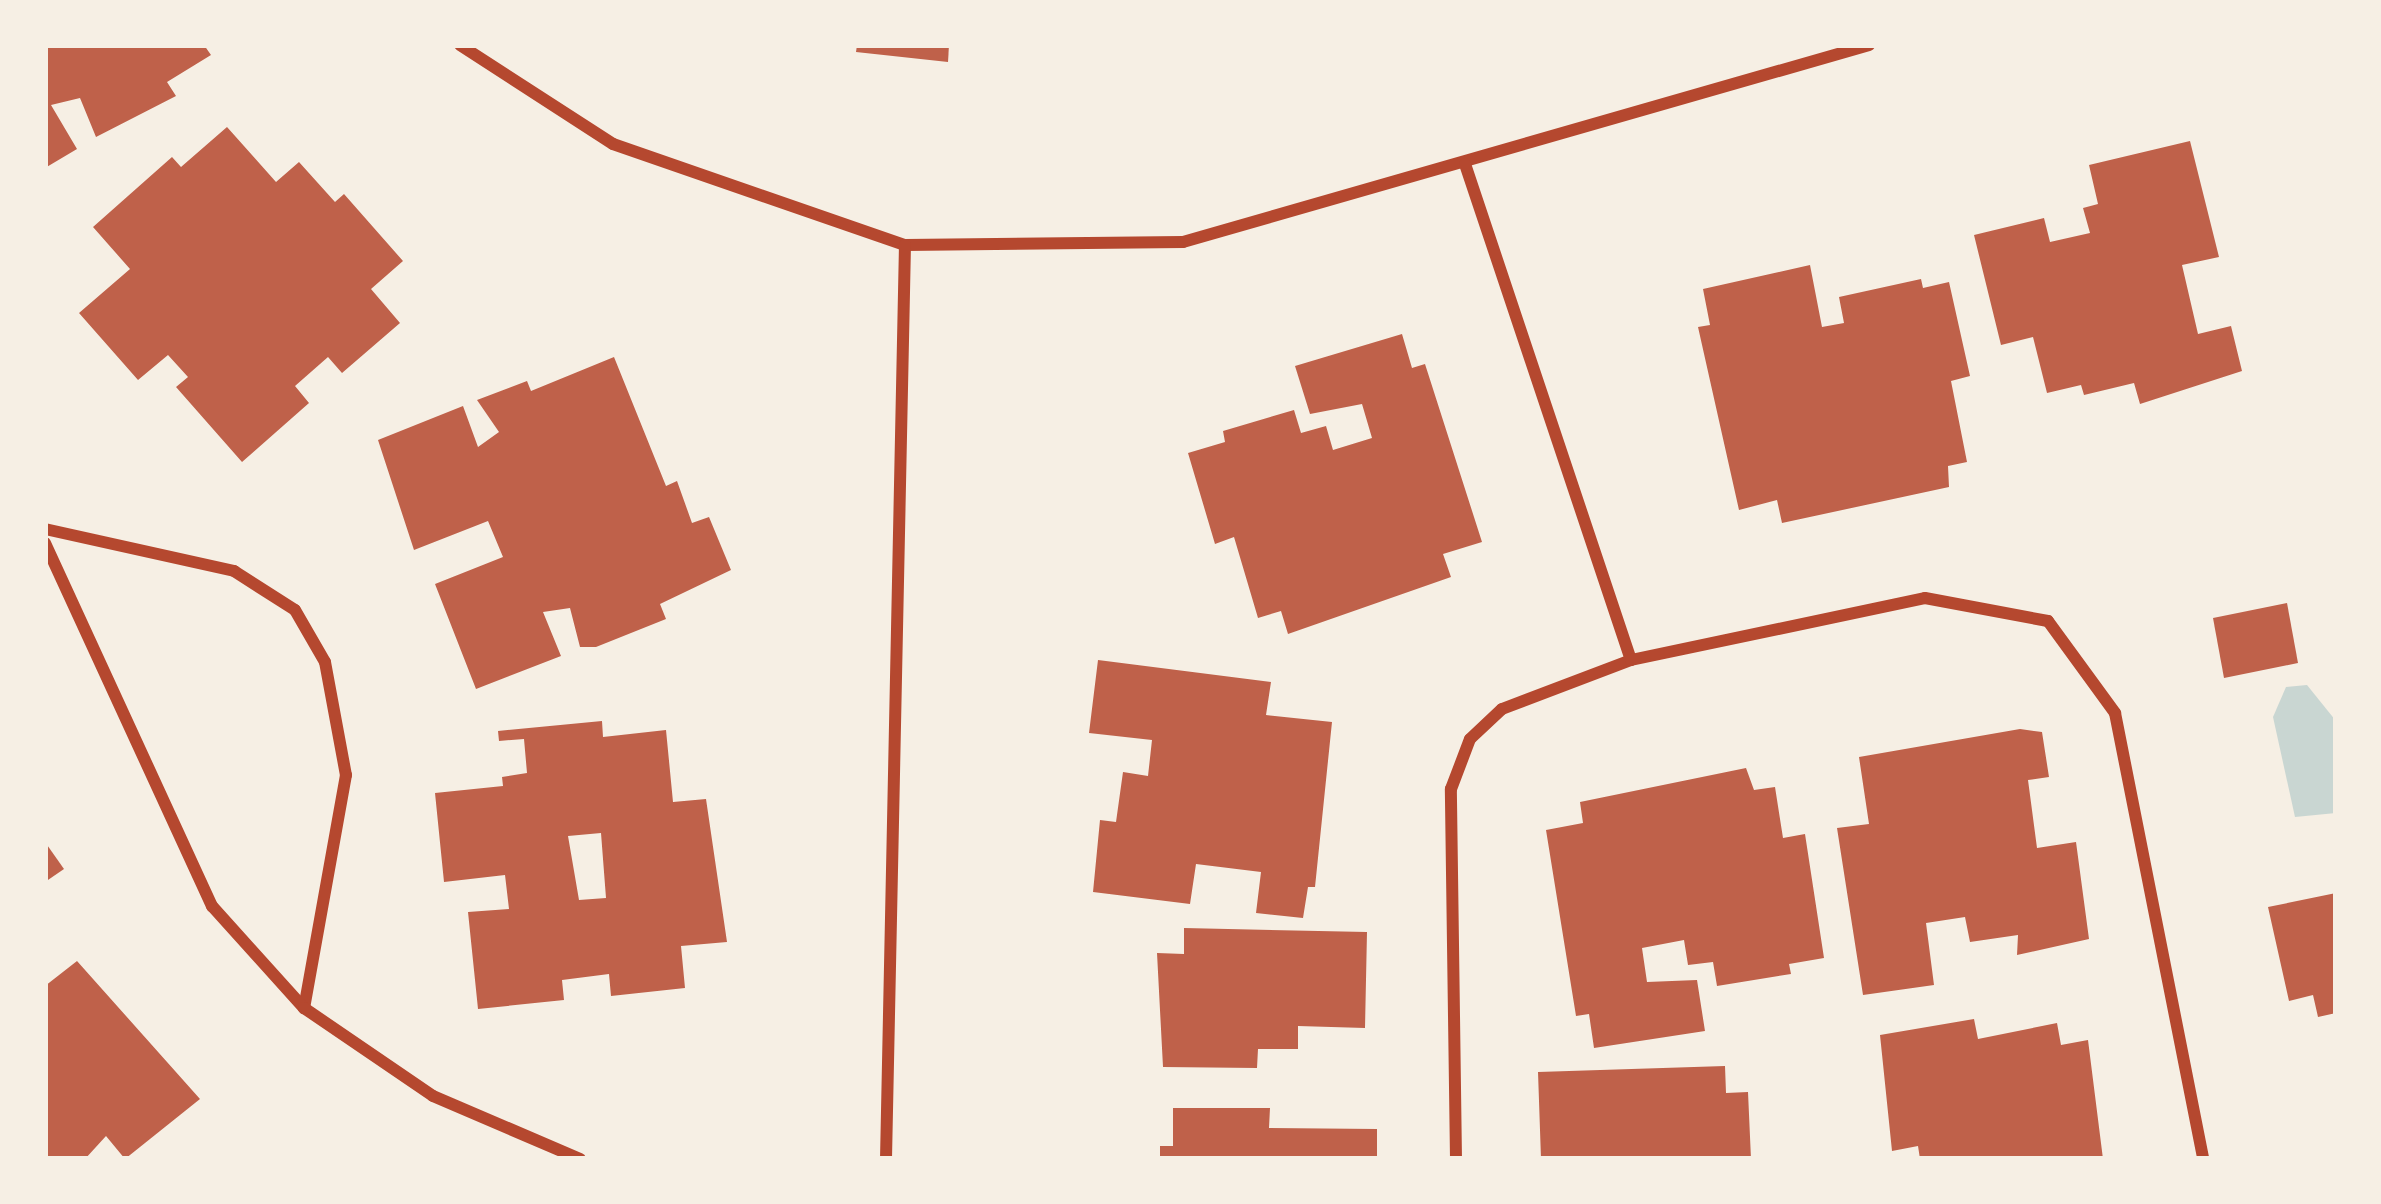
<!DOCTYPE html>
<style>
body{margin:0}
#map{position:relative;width:2381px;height:1204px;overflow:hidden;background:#f6efe4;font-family:"Golos Text",sans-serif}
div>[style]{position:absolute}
.water>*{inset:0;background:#c9d6d2}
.building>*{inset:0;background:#bf614a}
.minor>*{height:12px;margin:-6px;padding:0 6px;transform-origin:6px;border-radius:6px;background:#b5482f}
span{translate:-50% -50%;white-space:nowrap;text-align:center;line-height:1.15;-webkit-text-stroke:12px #f6efe4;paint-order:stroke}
.frame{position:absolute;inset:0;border:48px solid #f6efe4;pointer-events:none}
</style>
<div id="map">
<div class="water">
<i style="clip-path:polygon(2307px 685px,2336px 721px,2336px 813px,2295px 817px,2273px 717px,2286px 687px)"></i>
</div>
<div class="building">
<i style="clip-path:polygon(45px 45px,204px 45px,211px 55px,167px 82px,176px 96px,96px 137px,80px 98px,51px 105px,77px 149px,45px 168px)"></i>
<i style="clip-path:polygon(857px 45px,949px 45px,948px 62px,856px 52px)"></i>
<i style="clip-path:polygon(227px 127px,276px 182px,299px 162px,335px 202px,344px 194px,403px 261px,371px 289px,400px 323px,342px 373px,328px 357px,295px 386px,309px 403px,242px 462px,176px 387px,188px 377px,168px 355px,138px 380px,79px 313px,130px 269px,93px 227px,172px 157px,181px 167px)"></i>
<i style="clip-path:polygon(2190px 141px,2219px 257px,2182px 265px,2198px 334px,2231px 326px,2242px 371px,2140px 404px,2134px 383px,2084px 395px,2081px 385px,2047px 393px,2033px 337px,2001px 345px,1974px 235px,2044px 218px,2050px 242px,2090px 233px,2083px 208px,2098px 204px,2089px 165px)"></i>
<i style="clip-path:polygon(1810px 265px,1822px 327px,1844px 323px,1839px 297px,1921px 279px,1923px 288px,1949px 282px,1970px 376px,1951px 381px,1967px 462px,1948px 466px,1949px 487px,1782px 523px,1777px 500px,1739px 510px,1698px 327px,1710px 325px,1703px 289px)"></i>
<i style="clip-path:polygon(1402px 334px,1412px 368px,1425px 364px,1482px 542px,1443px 554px,1451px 577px,1288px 634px,1281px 611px,1258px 618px,1234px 537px,1215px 544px,1188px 453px,1225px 442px,1223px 431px,1294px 410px,1301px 433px,1326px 426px,1333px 450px,1372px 438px,1362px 404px,1310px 414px,1295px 366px)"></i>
<i style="clip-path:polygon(614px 357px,666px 486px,677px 481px,692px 523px,709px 517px,731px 570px,660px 604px,666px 619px,596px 647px,580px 647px,570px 608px,543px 612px,561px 656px,476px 689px,435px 584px,503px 557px,488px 521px,414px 550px,378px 440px,463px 406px,478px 447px,499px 432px,477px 400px,527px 381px,531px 391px)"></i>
<i style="clip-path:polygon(2287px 603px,2298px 663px,2224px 678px,2213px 618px)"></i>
<i style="clip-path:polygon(1098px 660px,1271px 682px,1266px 715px,1332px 722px,1315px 887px,1308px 887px,1303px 918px,1256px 913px,1261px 872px,1196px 864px,1190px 904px,1093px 892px,1100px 820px,1116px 822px,1123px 772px,1148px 776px,1152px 740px,1089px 733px)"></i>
<i style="clip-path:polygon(evenodd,602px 721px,603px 737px,666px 730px,673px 802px,706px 799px,727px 942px,681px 946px,685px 988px,611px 996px,609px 974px,562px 980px,564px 1000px,478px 1009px,468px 912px,509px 909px,505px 875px,444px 882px,435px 793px,503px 786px,502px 777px,527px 773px,524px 739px,499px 741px,498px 731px,602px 721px,601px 833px,606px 898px,579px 900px,568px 836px,601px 833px)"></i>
<i style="clip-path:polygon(2020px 729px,2042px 732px,2049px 777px,2028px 780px,2037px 848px,2076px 842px,2089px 939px,2017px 955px,2018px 935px,1970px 942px,1965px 917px,1926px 923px,1934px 985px,1863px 995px,1837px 828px,1869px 824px,1859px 757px)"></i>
<i style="clip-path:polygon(1746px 768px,1754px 790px,1775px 787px,1783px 838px,1805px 834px,1824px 958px,1789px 964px,1791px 974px,1717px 986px,1713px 962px,1688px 965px,1684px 940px,1642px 948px,1647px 982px,1697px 980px,1705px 1031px,1594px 1048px,1589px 1014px,1576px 1016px,1546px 830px,1583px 823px,1580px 802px)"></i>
<i style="clip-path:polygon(45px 842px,64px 869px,45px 882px)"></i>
<i style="clip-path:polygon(2336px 893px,2336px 1013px,2318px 1017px,2313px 995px,2289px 1001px,2268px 907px)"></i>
<i style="clip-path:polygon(1184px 928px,1367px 932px,1365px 1028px,1298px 1026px,1298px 1049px,1258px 1049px,1257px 1068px,1163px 1067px,1157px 953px,1184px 954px)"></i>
<i style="clip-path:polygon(77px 961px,200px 1099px,125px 1159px,106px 1136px,85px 1159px,45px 1159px,45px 986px)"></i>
<i style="clip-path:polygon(1974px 1019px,1978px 1039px,2057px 1023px,2061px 1045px,2088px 1040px,2103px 1159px,1920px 1159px,1918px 1146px,1892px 1151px,1880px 1035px)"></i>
<i style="clip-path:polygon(1725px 1066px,1726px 1093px,1748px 1092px,1751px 1159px,1541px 1159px,1538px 1072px)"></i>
<i style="clip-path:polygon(1173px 1108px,1270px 1108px,1269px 1128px,1377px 1129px,1377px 1159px,1160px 1159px,1160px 1146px,1173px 1146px)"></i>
</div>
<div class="minor">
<i style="left:460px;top:45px;width:182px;rotate:32.9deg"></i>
<i style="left:613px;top:144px;width:309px;rotate:19.1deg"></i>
<i style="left:905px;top:245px;width:278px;rotate:-0.6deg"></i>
<i style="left:1183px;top:242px;width:714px;rotate:-16.02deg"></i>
<i style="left:1465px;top:164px;width:523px;rotate:71.5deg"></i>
<i style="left:45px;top:529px;width:194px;rotate:12.5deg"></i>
<i style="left:234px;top:571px;width:72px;rotate:32.6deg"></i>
<i style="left:295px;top:610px;width:60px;rotate:60deg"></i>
<i style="left:325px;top:662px;width:115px;rotate:79.5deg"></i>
<i style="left:346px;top:775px;width:237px;rotate:100.2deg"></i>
<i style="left:45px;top:543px;width:400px;rotate:65.3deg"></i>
<i style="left:212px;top:906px;width:137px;rotate:48deg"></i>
<i style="left:304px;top:1008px;width:156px;rotate:34.3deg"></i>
<i style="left:433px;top:1096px;width:160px;rotate:23.2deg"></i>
<i style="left:886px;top:1159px;width:914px;rotate:-88.81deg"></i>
<i style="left:1456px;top:1159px;width:370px;rotate:-90.8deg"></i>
<i style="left:1451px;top:789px;width:53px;rotate:-69.2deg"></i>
<i style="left:1470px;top:739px;width:44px;rotate:-43.2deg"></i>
<i style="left:1502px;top:709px;width:138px;rotate:-20.8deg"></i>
<i style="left:1631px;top:660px;width:300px;rotate:-11.9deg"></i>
<i style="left:1925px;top:598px;width:125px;rotate:10.6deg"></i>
<i style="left:2048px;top:621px;width:114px;rotate:53.9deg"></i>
<i style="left:2115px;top:713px;width:455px;rotate:78.8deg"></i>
</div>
<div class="frame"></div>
</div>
